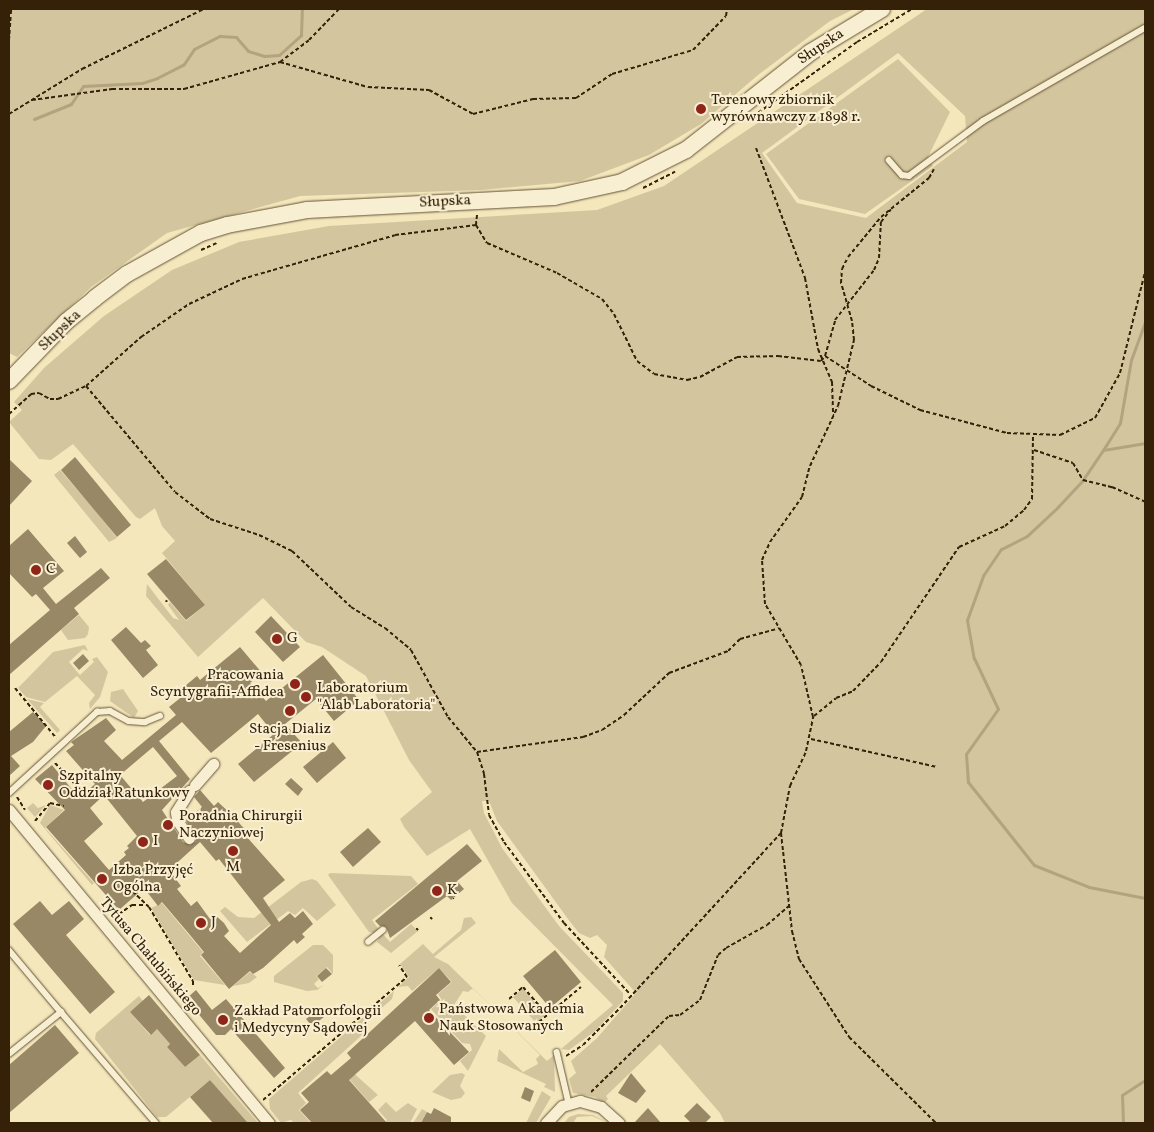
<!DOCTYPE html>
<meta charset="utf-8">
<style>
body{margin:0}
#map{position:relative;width:1154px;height:1132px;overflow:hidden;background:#f4e7bc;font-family:Vollkorn,serif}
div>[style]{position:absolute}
.green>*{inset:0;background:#d3c59d}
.stream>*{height:3px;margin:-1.5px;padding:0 1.5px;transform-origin:1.5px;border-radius:1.5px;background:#b3a47f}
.building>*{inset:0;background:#988866}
.path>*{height:2px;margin-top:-1px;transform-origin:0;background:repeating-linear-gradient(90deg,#342108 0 4px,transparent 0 6.5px)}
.roads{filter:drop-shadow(0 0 1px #645235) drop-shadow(0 0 1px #645235)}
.lane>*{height:5.5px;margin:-2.75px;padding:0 2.75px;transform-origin:2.75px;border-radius:2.75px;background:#f8efd3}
.street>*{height:11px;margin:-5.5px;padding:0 5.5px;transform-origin:5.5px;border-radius:5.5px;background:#f8efd3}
.secondary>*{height:16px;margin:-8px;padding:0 8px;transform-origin:8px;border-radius:8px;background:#f8efd3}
.dots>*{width:14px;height:14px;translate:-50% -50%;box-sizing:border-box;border:2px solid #f8efd3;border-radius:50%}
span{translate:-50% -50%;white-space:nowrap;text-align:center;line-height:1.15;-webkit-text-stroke:4px #f8efd3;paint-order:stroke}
.street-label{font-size:15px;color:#342108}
.poi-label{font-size:15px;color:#342108}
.left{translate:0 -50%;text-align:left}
.right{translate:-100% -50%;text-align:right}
.frame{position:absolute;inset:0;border:10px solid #342108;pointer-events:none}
</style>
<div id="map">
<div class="green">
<i style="clip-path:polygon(9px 9px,854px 9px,830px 21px,758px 75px,701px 124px,649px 155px,580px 181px,481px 190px,300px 196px,167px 233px,91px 287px,17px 357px,9px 353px)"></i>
<i style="clip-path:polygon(evenodd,927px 9px,1145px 9px,1145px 1123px,725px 1123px,720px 1113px,660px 1044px,606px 1096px,608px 1099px,604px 1103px,595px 1097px,573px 1093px,569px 1079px,576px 1073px,571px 1061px,597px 1038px,636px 993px,604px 957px,607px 945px,597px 935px,590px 938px,579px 933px,568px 919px,497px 821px,489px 801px,482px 801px,484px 813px,502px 848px,559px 926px,623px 993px,623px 1001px,594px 1032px,569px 1050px,561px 1049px,613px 1005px,512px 903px,470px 829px,427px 856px,404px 827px,400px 819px,432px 792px,409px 760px,366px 676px,322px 647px,306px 642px,263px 598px,198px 657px,146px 596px,147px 584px,173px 618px,179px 620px,168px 605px,170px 602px,186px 621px,205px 605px,162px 553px,175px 541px,162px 526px,155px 508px,140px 519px,136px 517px,73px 444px,51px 460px,39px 459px,9px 422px,22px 410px,14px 402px,44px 368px,104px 316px,172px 270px,239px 242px,329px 226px,597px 210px,664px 186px,927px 9px,898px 53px,965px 116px,967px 142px,866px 218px,797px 203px,762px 153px,898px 53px)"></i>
<i style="clip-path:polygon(898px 59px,950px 112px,928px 157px,933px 166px,865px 214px,799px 199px,766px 154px)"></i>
<i style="clip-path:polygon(60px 470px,94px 509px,117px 538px,109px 542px,54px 475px)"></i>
<i style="clip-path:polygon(79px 615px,89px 627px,88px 634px,85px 638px,68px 640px,61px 630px)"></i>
<i style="clip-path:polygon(85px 645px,88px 651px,83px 649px,69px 662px,80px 675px,94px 662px,92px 659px,97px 657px,108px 672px,100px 697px,90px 709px,89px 703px,95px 695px,77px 676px,45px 702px,26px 697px,18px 688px,53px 652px)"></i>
<i style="clip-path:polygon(123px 689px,138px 711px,134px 718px,110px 701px,111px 692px)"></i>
<i style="clip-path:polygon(27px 699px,44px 703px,40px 707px,60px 730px,57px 733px)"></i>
<i style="clip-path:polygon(33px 803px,38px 808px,46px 805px,35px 817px,27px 808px)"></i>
<i style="clip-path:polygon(50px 805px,64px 810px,45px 828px,94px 883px,92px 885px,40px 823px)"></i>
<i style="clip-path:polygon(330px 873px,411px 876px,418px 884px,372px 920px,379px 930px,374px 933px,369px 932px,328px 875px)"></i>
<i style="clip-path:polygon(312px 879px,317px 881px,336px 905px,317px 921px,303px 908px,295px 915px,288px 911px,247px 942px,220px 911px,225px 907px,238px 917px,254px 918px,301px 882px)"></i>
<i style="clip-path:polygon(162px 903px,203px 952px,200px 956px,225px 985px,194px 980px,151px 908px)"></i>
<i style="clip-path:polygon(471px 917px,476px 923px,434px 957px,448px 964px,547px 1061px,554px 1055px,555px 1092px,544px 1087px,546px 1084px,497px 1061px,499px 1049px,523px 1072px,538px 1064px,536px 1059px,540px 1055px,473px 988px,468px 992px,463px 991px,454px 1005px,486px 1036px,468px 1071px,460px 1061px,472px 1050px,470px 1044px,462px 1043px,431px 1009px,442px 1000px,438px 994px,452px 982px,439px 968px,412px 991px,408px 986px,398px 987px,409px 977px,400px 964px,423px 944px,433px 954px,461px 930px,464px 918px)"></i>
<i style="clip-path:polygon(411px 924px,418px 931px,391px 953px,377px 942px,382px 933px,390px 942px)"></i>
<i style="clip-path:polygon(313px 945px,323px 945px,333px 955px,333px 974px,327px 967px,316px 976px,319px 979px,314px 984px,318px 988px,324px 985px,317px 990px,307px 991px,274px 982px,274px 976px)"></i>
<i style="clip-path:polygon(250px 972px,257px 977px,249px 983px,233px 986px)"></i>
<i style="clip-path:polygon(523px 988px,545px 1015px,536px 1023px,513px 997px)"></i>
<i style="clip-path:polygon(394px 991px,392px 999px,363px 1024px,362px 1035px,298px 1093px,306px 1103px,299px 1110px,311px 1123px,294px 1123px,291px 1120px,281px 1123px,270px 1109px,269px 1099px)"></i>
<i style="clip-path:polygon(139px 996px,143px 1001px,130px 1012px,150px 1035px,157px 1029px,170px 1044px,167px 1047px,185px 1067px,200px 1055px,258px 1123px,248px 1123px,210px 1080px,166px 1117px,157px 1117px,95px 1039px,96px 1033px)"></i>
<i style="clip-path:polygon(349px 1069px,378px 1095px,369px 1102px,344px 1073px)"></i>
<i style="clip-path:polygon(462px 1073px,465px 1075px,460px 1086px,465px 1093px,461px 1098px,451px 1100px,432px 1092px,450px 1075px)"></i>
<i style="clip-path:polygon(542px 1091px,551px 1097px,536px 1123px,526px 1123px)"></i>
<i style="clip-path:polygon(386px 1102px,396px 1112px,408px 1103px,417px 1109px,410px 1123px,384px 1123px,387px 1120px,378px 1110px)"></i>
<i style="clip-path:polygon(422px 1109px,427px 1112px,421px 1123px,413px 1123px)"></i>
<i style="clip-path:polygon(578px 1114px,593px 1115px,608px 1123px,592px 1116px,577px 1117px,573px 1123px,564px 1123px,569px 1117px)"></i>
</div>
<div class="stream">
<i style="left:34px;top:119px;width:40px;rotate:-22deg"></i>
<i style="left:71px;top:104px;width:22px;rotate:-56deg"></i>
<i style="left:83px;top:86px;width:59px;rotate:-2.9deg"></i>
<i style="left:142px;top:83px;width:16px;rotate:-18deg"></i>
<i style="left:157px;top:78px;width:30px;rotate:-27deg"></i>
<i style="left:184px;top:64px;width:18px;rotate:-56deg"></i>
<i style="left:194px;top:49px;width:29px;rotate:-27deg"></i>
<i style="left:220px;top:36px;width:16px;rotate:4deg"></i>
<i style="left:236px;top:37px;width:18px;rotate:49deg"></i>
<i style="left:248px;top:51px;width:17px;rotate:17deg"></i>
<i style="left:264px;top:56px;width:15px;rotate:-4deg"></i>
<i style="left:279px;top:55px;width:30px;rotate:-42deg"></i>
<i style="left:301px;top:35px;width:26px;rotate:-88deg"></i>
<i style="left:1145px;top:322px;width:40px;rotate:110.2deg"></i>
<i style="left:1131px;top:360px;width:64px;rotate:99.9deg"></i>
<i style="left:1120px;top:423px;width:32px;rotate:122deg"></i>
<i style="left:1103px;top:450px;width:36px;rotate:124deg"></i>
<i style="left:1083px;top:480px;width:37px;rotate:133deg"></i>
<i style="left:1058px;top:507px;width:42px;rotate:136.9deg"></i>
<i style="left:1027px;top:536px;width:29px;rotate:153deg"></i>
<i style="left:1001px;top:549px;width:32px;rotate:124deg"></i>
<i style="left:983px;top:576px;width:47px;rotate:110deg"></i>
<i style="left:967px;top:620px;width:39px;rotate:80deg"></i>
<i style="left:974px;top:658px;width:56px;rotate:64.8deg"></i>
<i style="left:998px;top:709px;width:55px;rotate:125.4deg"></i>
<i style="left:966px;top:754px;width:28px;rotate:86deg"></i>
<i style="left:968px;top:782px;width:106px;rotate:51.5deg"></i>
<i style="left:1034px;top:865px;width:59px;rotate:21.8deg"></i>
<i style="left:1089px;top:887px;width:57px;rotate:11.1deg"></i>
<i style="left:1103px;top:450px;width:43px;rotate:-9.5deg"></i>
<i style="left:1123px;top:1123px;width:28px;rotate:-92deg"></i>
<i style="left:1122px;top:1095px;width:27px;rotate:-33deg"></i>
</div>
<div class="building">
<i style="clip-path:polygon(700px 104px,704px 106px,707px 111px,698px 113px)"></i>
<i style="clip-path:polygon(75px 457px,131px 525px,117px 537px,61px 470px)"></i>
<i style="clip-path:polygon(9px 459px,32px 481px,9px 506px)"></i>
<i style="clip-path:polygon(28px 529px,64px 571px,43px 588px,56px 604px,101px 568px,110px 578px,74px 608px,79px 614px,9px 675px,9px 645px,50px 610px,36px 594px,32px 597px,9px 573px,9px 546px)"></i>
<i style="clip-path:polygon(75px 536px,87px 552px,80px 558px,67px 543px)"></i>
<i style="clip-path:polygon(166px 559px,205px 605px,186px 620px,147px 574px)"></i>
<i style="clip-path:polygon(271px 616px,300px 647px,283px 662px,255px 632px)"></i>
<i style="clip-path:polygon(126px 627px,141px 643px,145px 640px,151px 646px,146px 650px,158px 665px,143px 678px,111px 640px)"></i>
<i style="clip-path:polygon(evenodd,240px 647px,262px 673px,250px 683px,266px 701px,323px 655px,359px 700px,334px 721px,316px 699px,285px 724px,302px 743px,254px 782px,238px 764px,274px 734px,258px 714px,211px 753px,182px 722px,159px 741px,190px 779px,162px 810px,183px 842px,190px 845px,196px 841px,186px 820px,202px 807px,194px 797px,200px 790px,214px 806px,218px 802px,232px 815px,249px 834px,246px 836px,285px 880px,263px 898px,279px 922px,290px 913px,295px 918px,303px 911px,313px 924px,302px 934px,305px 937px,297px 944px,294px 940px,263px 968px,253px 974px,250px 971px,229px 989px,201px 955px,204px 952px,190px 935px,162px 902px,158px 906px,144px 888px,119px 910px,46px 827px,65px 810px,35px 779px,52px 765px,79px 798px,95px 784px,66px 751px,74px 745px,71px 742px,106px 718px,116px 730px,104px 741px,122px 760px,176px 715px,169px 707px,189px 691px,185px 686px,197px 676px,200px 680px,240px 647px,153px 747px,177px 776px,143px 802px,120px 775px,153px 747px,240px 647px,104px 795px,137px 836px,127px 846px,129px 848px,124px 852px,126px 855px,109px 870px,84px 841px,103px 824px,90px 808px,104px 795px,240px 647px,200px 842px,216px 861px,219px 859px,271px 925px,240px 953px,224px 936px,229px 931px,224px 923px,215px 915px,210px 919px,197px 901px,191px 906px,177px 889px,181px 886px,169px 870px,200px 842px)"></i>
<i style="clip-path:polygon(83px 654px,89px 661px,79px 670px,73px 663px)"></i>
<i style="clip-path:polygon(33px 712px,46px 726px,33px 742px,11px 756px,20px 766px,9px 776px,9px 732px)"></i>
<i style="clip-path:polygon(333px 742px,346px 758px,317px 783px,303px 767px)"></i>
<i style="clip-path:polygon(291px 778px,303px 789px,298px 796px,285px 784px)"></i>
<i style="clip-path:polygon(368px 828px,381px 842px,353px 867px,340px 852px)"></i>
<i style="clip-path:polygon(467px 844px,482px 861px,457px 881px,464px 889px,451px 900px,447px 896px,390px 938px,386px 927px,380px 926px,375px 921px)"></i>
<i style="clip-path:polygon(40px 901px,52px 915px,69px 901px,84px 919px,66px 935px,115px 992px,90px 1014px,13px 924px)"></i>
<i style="clip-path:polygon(555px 950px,581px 982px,550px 1008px,523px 976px)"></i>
<i style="clip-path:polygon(326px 968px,332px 974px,322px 982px,317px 976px)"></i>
<i style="clip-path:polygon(439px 968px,451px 982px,436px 995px,440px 1000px,429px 1010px,469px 1052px,454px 1065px,415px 1021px,349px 1080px,387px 1123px,312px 1123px,300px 1110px,309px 1102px,301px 1093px,327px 1071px,331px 1075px,351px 1058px,347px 1053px)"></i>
<i style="clip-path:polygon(196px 990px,212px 1010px,226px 999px,285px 1068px,274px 1078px,231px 1029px,225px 1035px,216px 1035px,186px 999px)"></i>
<i style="clip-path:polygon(149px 995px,200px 1055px,185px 1067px,167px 1047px,170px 1044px,157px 1029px,151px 1035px,130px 1012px)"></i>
<i style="clip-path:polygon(318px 1010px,324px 1017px,312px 1026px,306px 1019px)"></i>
<i style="clip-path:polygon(55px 1025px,79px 1053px,9px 1113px,9px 1065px)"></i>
<i style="clip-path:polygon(631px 1073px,646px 1091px,636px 1103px,618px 1093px)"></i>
<i style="clip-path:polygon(210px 1080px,248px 1123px,213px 1123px,190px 1097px)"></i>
<i style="clip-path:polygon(525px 1087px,534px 1091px,530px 1102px,521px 1098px)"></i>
<i style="clip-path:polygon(697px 1103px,711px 1117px,705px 1123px,691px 1123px,684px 1116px)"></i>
<i style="clip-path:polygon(434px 1108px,451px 1117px,451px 1123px,421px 1123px,427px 1112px,431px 1114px)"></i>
<i style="clip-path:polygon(648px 1108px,661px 1123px,634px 1123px)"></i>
</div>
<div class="path">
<i style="left:9px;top:40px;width:31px;rotate:-86deg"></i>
<i style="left:280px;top:62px;width:36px;rotate:-37deg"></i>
<i style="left:309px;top:40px;width:43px;rotate:-45.9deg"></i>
<i style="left:32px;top:100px;width:81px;rotate:-7.8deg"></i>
<i style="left:112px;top:89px;width:72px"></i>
<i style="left:184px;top:89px;width:100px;rotate:-15.7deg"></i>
<i style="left:280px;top:62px;width:91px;rotate:15.9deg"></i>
<i style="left:368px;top:87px;width:61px;rotate:2.8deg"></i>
<i style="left:429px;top:90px;width:50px;rotate:28.6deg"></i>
<i style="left:473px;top:114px;width:62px;rotate:-14deg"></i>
<i style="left:533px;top:99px;width:43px;rotate:-1.3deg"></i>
<i style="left:576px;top:98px;width:43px;rotate:-33.7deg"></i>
<i style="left:612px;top:74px;width:84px;rotate:-16.5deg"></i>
<i style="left:693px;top:50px;width:47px;rotate:-45.9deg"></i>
<i style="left:726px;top:16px;width:7px;rotate:-82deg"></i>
<i style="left:9px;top:114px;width:86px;rotate:-31.7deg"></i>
<i style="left:82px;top:69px;width:136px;rotate:-26.2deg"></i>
<i style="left:748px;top:120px;width:134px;rotate:-35.6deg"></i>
<i style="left:857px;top:42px;width:64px;rotate:-31deg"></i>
<i style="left:756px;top:148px;width:139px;rotate:69.3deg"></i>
<i style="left:805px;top:278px;width:72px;rotate:79.6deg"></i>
<i style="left:818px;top:349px;width:36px;rotate:67deg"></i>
<i style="left:832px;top:382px;width:33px;rotate:88deg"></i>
<i style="left:643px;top:188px;width:36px;rotate:-27deg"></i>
<i style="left:477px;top:215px;width:10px;rotate:96deg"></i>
<i style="left:476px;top:225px;width:21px;rotate:59deg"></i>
<i style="left:487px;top:243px;width:76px;rotate:23.2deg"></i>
<i style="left:557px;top:273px;width:52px;rotate:30deg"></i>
<i style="left:602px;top:299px;width:19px;rotate:51deg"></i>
<i style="left:614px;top:314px;width:52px;rotate:63.9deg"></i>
<i style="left:637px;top:361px;width:21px;rotate:37deg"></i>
<i style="left:654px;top:374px;width:34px;rotate:10deg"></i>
<i style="left:687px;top:380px;width:13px;rotate:-13deg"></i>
<i style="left:700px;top:377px;width:42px;rotate:-28.4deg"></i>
<i style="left:737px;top:357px;width:41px;rotate:-1.4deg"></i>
<i style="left:778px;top:356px;width:43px;rotate:6.6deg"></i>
<i style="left:821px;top:361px;width:6px;rotate:-51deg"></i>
<i style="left:825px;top:356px;width:55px;rotate:33.1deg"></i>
<i style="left:871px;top:386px;width:55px;rotate:26.1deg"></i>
<i style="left:920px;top:410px;width:90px;rotate:14.8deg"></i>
<i style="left:1007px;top:433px;width:53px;rotate:2.2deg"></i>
<i style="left:1060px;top:435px;width:39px;rotate:-26deg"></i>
<i style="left:1095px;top:418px;width:51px;rotate:-60.9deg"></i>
<i style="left:1120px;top:373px;width:104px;rotate:-76.1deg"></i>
<i style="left:201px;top:250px;width:17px;rotate:-24deg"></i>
<i style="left:825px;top:356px;width:37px;rotate:-74deg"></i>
<i style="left:835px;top:320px;width:63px;rotate:-52deg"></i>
<i style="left:874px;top:270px;width:13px;rotate:-67deg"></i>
<i style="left:879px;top:258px;width:36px;rotate:-87deg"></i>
<i style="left:881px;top:222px;width:16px;rotate:-52deg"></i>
<i style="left:86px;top:386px;width:74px;rotate:-41.7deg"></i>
<i style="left:141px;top:337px;width:58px;rotate:-34.5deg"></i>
<i style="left:189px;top:304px;width:59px;rotate:-25.3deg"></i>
<i style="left:242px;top:279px;width:159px;rotate:-16deg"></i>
<i style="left:395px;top:235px;width:82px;rotate:-7deg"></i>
<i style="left:9px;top:414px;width:30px;rotate:-42deg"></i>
<i style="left:31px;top:394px;width:8px;rotate:-7deg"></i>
<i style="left:39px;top:393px;width:13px;rotate:29deg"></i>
<i style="left:50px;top:399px;width:8px"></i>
<i style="left:58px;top:399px;width:31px;rotate:-25deg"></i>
<i style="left:86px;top:386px;width:138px;rotate:50deg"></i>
<i style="left:175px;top:492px;width:44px;rotate:37.6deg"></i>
<i style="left:210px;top:519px;width:52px;rotate:18.1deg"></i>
<i style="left:259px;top:535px;width:37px;rotate:26deg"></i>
<i style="left:292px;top:551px;width:81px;rotate:43.5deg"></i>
<i style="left:351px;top:607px;width:40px;rotate:32deg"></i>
<i style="left:385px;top:628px;width:34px;rotate:40deg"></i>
<i style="left:411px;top:650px;width:77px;rotate:61.1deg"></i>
<i style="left:448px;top:717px;width:45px;rotate:50.4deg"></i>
<i style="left:477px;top:752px;width:23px;rotate:72deg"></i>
<i style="left:484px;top:774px;width:41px;rotate:83deg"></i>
<i style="left:489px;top:815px;width:31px;rotate:61deg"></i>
<i style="left:504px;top:842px;width:101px;rotate:53.5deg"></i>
<i style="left:564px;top:923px;width:97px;rotate:47.1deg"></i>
<i style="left:1034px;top:450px;width:41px;rotate:18.4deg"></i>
<i style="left:1073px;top:463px;width:20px;rotate:60deg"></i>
<i style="left:1083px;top:480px;width:30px;rotate:14deg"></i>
<i style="left:1112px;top:487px;width:36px;rotate:24deg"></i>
<i style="left:166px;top:602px;width:2px;rotate:-63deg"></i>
<i style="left:15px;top:688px;width:65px;rotate:50.6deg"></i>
<i style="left:814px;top:716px;width:28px;rotate:-39deg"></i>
<i style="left:836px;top:698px;width:18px;rotate:-22deg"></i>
<i style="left:853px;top:691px;width:40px;rotate:-46deg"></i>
<i style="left:881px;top:662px;width:139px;rotate:-55.9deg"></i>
<i style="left:959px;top:547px;width:51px;rotate:-24.5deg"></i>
<i style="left:1005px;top:526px;width:25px;rotate:-40deg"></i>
<i style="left:1024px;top:510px;width:14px;rotate:-54deg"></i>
<i style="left:1032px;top:499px;width:64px;rotate:-89.1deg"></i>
<i style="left:811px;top:739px;width:129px;rotate:12.5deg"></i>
<i style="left:477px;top:752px;width:107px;rotate:-8.1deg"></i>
<i style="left:583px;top:737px;width:20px;rotate:-20deg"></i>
<i style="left:602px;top:730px;width:27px;rotate:-34deg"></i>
<i style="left:624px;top:715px;width:62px;rotate:-43deg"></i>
<i style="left:669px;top:673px;width:63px;rotate:-20.4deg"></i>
<i style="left:728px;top:651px;width:17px;rotate:-45deg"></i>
<i style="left:740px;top:639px;width:41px;rotate:-15.4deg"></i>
<i style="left:55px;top:763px;width:50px;rotate:46.6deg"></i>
<i style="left:17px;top:797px;width:15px;rotate:58deg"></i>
<i style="left:35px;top:821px;width:23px;rotate:-50deg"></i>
<i style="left:50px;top:803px;width:14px;rotate:12deg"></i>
<i style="left:781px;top:833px;width:99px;rotate:83.6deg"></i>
<i style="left:792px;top:931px;width:29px;rotate:76deg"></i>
<i style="left:799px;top:959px;width:93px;rotate:57.3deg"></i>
<i style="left:849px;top:1037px;width:122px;rotate:44.7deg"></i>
<i style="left:123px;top:882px;width:36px;rotate:44deg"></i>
<i style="left:149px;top:907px;width:86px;rotate:59.3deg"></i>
<i style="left:193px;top:981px;width:6px;rotate:90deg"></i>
<i style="left:453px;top:898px;width:1px;rotate:45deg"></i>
<i style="left:119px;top:914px;width:16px;rotate:-35deg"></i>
<i style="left:132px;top:905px;width:11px"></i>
<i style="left:430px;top:917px;width:3px;rotate:45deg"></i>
<i style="left:416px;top:928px;width:3px;rotate:45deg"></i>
<i style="left:509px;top:999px;width:18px;rotate:-41deg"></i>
<i style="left:523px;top:987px;width:37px;rotate:49deg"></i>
<i style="left:534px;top:1026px;width:61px;rotate:-39.7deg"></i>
<i style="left:566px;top:1056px;width:20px;rotate:-33deg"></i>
<i style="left:583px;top:1045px;width:52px;rotate:-45deg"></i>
<i style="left:620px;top:1008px;width:238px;rotate:-47.4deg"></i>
<i style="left:781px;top:833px;width:48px;rotate:-79.2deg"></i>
<i style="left:790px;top:786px;width:38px;rotate:-65deg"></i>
<i style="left:806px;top:751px;width:35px;rotate:-78deg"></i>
<i style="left:813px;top:717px;width:53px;rotate:-103deg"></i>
<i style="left:801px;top:665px;width:71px;rotate:-120.5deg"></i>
<i style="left:765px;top:604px;width:44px;rotate:-93.9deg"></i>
<i style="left:762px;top:560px;width:20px;rotate:-66deg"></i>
<i style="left:770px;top:542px;width:55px;rotate:-54.6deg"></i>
<i style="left:802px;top:497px;width:32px;rotate:-76deg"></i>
<i style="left:810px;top:466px;width:66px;rotate:-65deg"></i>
<i style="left:838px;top:406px;width:68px;rotate:-76.4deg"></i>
<i style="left:854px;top:340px;width:19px;rotate:-96deg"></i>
<i style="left:852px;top:321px;width:40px;rotate:-106deg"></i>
<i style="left:841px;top:283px;width:14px;rotate:-86deg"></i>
<i style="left:842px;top:269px;width:13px;rotate:-63deg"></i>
<i style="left:848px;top:257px;width:52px;rotate:-50.5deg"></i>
<i style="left:881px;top:217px;width:62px;rotate:-39.1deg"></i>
<i style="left:929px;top:178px;width:10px;rotate:-61deg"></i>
<i style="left:591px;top:1092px;width:109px;rotate:-44.3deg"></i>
<i style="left:669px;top:1016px;width:11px;rotate:-5deg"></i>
<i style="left:680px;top:1015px;width:25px;rotate:-37deg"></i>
<i style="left:700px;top:1000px;width:48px;rotate:-68.2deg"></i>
<i style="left:718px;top:955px;width:11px;rotate:-41deg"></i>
<i style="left:726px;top:948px;width:47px;rotate:-29.3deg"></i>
<i style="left:767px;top:925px;width:29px;rotate:-41deg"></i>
<i style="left:263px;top:1100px;width:189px;rotate:-40.5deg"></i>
<i style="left:407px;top:977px;width:14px;rotate:-124deg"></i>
</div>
<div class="roads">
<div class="lane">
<i style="left:889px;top:160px;width:20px;rotate:49deg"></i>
<i style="left:902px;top:175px;width:7px;rotate:8deg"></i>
<i style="left:909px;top:176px;width:92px;rotate:-36.6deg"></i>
<i style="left:983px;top:121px;width:187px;rotate:-29.9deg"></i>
<i style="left:9px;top:793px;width:120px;rotate:-42.6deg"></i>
<i style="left:97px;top:712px;width:13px;rotate:-4deg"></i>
<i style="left:110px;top:711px;width:21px;rotate:28deg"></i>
<i style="left:129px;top:721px;width:16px;rotate:4deg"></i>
<i style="left:145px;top:722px;width:16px;rotate:-22deg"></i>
<i style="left:368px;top:942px;width:19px;rotate:-39deg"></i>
<i style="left:9px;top:950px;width:81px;rotate:50deg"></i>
<i style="left:557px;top:1052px;width:52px;rotate:76.8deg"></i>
<i style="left:9px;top:1054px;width:67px;rotate:-38.9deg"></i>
<i style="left:61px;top:1012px;width:146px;rotate:49.4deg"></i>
</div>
<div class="street">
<i style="left:195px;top:785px;width:28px;rotate:-49deg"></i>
<i style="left:9px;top:810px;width:407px;rotate:50.3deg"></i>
<i style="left:189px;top:838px;width:22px;rotate:-124deg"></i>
<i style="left:177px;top:820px;width:8px;rotate:-97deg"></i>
<i style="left:176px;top:812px;width:25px;rotate:-58deg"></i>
<i style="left:546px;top:1123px;width:23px;rotate:-47deg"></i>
<i style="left:562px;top:1106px;width:19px;rotate:-16deg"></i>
<i style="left:580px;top:1101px;width:22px;rotate:16deg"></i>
<i style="left:601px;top:1107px;width:24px;rotate:42deg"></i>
</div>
<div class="secondary">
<i style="left:9px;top:381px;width:83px;rotate:-46deg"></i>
<i style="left:67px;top:321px;width:36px;rotate:-39deg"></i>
<i style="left:95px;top:298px;width:40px;rotate:-37deg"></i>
<i style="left:127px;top:274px;width:85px;rotate:-29deg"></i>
<i style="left:201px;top:233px;width:27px;rotate:-17deg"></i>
<i style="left:227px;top:225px;width:81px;rotate:-10.6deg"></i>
<i style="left:307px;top:210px;width:247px;rotate:-3deg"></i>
<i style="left:554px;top:197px;width:70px;rotate:-12.4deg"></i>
<i style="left:622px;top:182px;width:72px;rotate:-26.6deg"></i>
<i style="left:686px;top:150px;width:159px;rotate:-38.1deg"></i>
<i style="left:811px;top:52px;width:83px;rotate:-31.2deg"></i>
</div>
</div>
<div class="dots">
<i style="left:701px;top:109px;background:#8f2418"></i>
<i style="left:36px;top:570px;background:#8f2418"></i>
<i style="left:277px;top:639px;background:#8f2418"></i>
<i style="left:295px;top:684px;background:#8f2418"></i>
<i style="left:306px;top:697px;background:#8f2418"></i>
<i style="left:290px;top:711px;background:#8f2418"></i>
<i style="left:48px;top:785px;background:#8f2418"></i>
<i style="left:168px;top:825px;background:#8f2418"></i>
<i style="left:143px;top:842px;background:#8f2418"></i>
<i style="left:233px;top:851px;background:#8f2418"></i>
<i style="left:102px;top:879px;background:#8f2418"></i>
<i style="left:437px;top:891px;background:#8f2418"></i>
<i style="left:201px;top:923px;background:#8f2418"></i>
<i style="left:429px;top:1018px;background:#8f2418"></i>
<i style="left:223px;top:1020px;background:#8f2418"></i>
</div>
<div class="street-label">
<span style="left:821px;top:47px;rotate:-34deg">Słupska</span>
<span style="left:445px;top:202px;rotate:-3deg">Słupska</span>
<span style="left:60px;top:331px;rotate:-44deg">Słupska</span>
<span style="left:150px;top:957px;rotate:50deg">Tytusa Chałubińskiego</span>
</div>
<div class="poi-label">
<span class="left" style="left:711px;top:109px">Terenowy zbiornik<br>wyrównawczy z 1898 r.</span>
<span class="left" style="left:46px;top:570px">C</span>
<span class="left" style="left:287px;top:639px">G</span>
<span class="right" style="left:284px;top:684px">Pracowania<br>Scyntygrafii-Affidea</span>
<span class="left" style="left:317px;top:697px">Laboratorium<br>"Alab Laboratoria"</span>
<span style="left:290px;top:738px">Stacja Dializ<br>- Fresenius</span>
<span class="left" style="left:59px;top:785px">Szpitalny<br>Oddział Ratunkowy</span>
<span class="left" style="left:179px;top:825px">Poradnia Chirurgii<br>Naczyniowej</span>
<span class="left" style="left:153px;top:842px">I</span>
<span style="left:233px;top:868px">M</span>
<span class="left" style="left:113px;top:879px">Izba Przyjęć<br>Ogólna</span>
<span class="left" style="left:447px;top:891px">K</span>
<span class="left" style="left:211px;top:923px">J</span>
<span class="left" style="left:439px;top:1018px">Państwowa Akademia<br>Nauk Stosowanych</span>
<span class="left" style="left:234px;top:1020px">Zakład Patomorfologii<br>i Medycyny Sądowej</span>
</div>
<div class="frame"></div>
</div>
